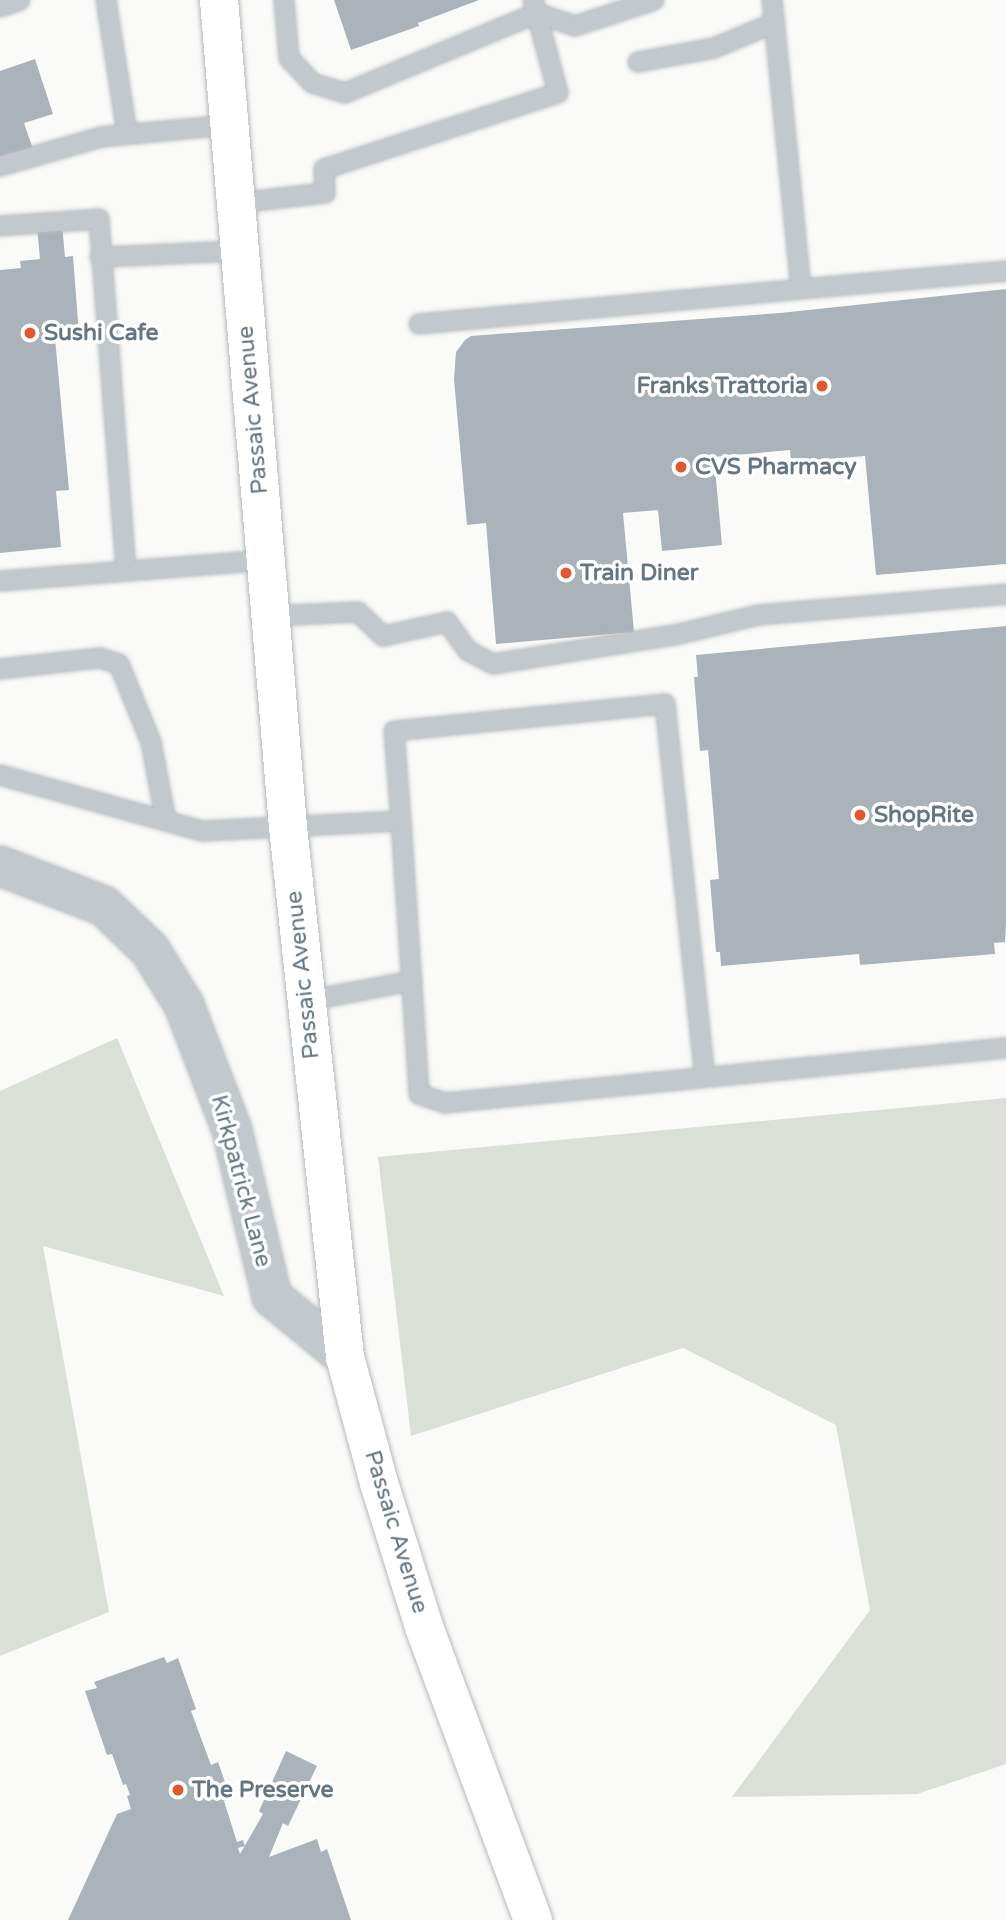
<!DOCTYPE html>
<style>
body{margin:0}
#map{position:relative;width:1006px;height:1920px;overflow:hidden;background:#fafaf8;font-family:"Varela Round",sans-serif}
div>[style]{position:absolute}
.green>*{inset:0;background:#dadfd7}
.building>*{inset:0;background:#aab3b9}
.roads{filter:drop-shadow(0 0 2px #b5babe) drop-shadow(0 0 2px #b5babe)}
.service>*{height:18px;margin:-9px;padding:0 9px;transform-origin:9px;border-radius:9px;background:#c3c8cc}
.tertiary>*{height:38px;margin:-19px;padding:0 19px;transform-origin:19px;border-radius:19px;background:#c3c8cc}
.primary>*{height:38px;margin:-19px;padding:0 19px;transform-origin:19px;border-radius:19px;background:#fff}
.dots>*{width:19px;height:19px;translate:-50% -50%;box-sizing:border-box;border:4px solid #fff;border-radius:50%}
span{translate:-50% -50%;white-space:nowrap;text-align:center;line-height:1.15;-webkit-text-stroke:7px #fff;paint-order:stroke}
.poi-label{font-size:23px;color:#657683;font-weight:700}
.left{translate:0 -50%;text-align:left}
.right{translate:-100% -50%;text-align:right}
.street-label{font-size:23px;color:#657683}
</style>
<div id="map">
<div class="green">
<i style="clip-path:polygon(117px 1038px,224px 1296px,43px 1246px,109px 1612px,0 1656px,0 1091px)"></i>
<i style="clip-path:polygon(1006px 1098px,1006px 1764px,917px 1794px,732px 1797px,870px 1610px,836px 1425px,683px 1348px,411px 1436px,378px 1157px)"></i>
</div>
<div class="building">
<i style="clip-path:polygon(334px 0,479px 0,418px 23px,419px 26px,351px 50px)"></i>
<i style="clip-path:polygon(35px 59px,53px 114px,24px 123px,33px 149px,0 160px,0 71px)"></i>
<i style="clip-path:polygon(62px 225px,65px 257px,73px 256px,79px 335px,55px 338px,69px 490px,56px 491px,61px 547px,0 553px,0 270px,21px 268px,20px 261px,40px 259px,37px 227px)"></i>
<i style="clip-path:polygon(1006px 289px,1006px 564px,876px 575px,865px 456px,791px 462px,790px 450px,714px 457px,722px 545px,662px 551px,658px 510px,623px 513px,634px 632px,496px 644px,486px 523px,467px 525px,454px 379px,456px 352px,465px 340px,471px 336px,780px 313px)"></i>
<i style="clip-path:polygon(1006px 626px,1006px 924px,1005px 942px,994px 943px,995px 954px,860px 965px,859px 954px,721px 966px,720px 952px,716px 952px,710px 880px,719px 879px,708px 750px,700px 751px,694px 677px,698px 677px,696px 655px)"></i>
<i style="clip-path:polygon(164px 1657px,167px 1663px,178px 1658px,196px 1709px,191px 1711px,211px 1765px,218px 1762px,231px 1799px,224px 1801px,237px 1842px,243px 1840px,245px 1846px,238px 1848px,240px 1854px,263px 1814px,259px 1811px,286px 1751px,317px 1766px,288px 1826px,283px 1823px,269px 1857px,317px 1839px,321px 1852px,327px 1849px,351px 1920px,68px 1920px,117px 1814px,131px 1809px,127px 1796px,130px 1795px,126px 1784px,123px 1785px,112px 1754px,107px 1755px,85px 1691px,97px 1688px,94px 1682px)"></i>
</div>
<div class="roads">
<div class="service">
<i style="left:106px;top:0;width:135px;rotate:81deg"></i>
<i style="left:284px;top:0;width:58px;rotate:85.1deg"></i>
<i style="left:289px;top:58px;width:34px;rotate:47deg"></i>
<i style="left:312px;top:83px;width:34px;rotate:17deg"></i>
<i style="left:345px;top:93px;width:208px;rotate:-22.6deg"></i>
<i style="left:537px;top:13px;width:40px;rotate:18.9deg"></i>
<i style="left:575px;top:26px;width:83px;rotate:-18.2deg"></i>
<i style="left:0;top:7px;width:21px;rotate:-19deg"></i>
<i style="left:638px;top:62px;width:77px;rotate:-10.4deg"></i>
<i style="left:714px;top:48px;width:65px;rotate:-22.6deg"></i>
<i style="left:0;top:166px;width:105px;rotate:-16deg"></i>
<i style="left:101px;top:137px;width:129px;rotate:-5.4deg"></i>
<i style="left:236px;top:203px;width:90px;rotate:-6.4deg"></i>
<i style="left:325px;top:193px;width:24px;rotate:-92deg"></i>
<i style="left:324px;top:169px;width:246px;rotate:-18deg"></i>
<i style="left:558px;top:93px;width:96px;rotate:-105deg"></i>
<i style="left:0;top:226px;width:99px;rotate:-4deg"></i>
<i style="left:99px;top:219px;width:353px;rotate:85.6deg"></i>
<i style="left:100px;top:257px;width:140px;rotate:-2.5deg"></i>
<i style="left:801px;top:289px;width:206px;rotate:-5deg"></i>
<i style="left:419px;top:324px;width:384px;rotate:-5.2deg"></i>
<i style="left:801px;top:289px;width:290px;rotate:-95.7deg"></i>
<i style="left:0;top:581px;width:266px;rotate:-4.5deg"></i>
<i style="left:270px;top:616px;width:88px;rotate:-2.6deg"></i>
<i style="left:358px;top:612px;width:35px;rotate:44deg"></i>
<i style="left:383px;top:636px;width:66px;rotate:-12.3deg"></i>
<i style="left:447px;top:622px;width:36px;rotate:54deg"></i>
<i style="left:468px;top:651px;width:28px;rotate:27deg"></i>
<i style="left:493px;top:664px;width:184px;rotate:-9.1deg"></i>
<i style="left:675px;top:635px;width:85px;rotate:-13.5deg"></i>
<i style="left:758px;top:615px;width:249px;rotate:-4.8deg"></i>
<i style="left:0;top:669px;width:101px;rotate:-6.3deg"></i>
<i style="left:100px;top:658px;width:20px;rotate:18deg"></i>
<i style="left:119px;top:664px;width:84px;rotate:67.7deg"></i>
<i style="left:151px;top:742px;width:80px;rotate:79.2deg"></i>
<i style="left:0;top:775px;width:210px;rotate:15.5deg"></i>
<i style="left:202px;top:831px;width:199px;rotate:-2.9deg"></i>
<i style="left:401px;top:821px;width:274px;rotate:86.2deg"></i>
<i style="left:419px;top:1094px;width:28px;rotate:19deg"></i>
<i style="left:445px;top:1103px;width:564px;rotate:-5.6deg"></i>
<i style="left:401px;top:821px;width:90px;rotate:-94.4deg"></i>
<i style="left:394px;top:731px;width:272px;rotate:-5.7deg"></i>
<i style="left:665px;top:704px;width:375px;rotate:83.9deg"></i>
<i style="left:306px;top:1001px;width:108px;rotate:-10.7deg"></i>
</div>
<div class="tertiary">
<i style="left:0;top:866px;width:111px;rotate:21deg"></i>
<i style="left:104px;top:906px;width:64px;rotate:43.7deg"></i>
<i style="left:150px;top:950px;width:65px;rotate:58.3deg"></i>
<i style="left:184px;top:1005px;width:134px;rotate:69deg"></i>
<i style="left:232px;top:1130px;width:172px;rotate:76.5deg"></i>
<i style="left:272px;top:1297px;width:94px;rotate:39.4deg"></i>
</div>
<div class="primary">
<i style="left:219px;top:0;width:830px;rotate:85.23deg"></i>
<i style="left:288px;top:827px;width:533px;rotate:83.86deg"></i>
<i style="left:345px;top:1357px;width:131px;rotate:74.9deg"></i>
<i style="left:379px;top:1483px;width:151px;rotate:72.6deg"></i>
<i style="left:424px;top:1627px;width:313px;rotate:69.6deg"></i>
</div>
</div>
<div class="dots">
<i style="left:30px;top:333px;background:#e4572e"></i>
<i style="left:822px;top:386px;background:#e4572e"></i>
<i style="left:681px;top:467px;background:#e4572e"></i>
<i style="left:566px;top:573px;background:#e4572e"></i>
<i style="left:860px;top:815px;background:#e4572e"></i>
<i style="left:178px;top:1790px;background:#e4572e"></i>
</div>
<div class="poi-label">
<span class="left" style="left:44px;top:333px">Sushi Cafe</span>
<span class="right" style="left:808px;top:386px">Franks Trattoria</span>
<span class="left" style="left:695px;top:467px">CVS Pharmacy</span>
<span class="left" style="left:580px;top:573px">Train Diner</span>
<span class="left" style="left:874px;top:815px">ShopRite</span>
<span class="left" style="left:192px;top:1790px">The Preserve</span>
</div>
<div class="street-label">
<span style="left:253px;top:410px;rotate:-95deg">Passaic Avenue</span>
<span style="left:303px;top:975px;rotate:-96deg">Passaic Avenue</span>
<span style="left:241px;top:1181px;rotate:75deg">Kirkpatrick Lane</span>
<span style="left:396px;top:1532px;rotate:73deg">Passaic Avenue</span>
</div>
</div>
